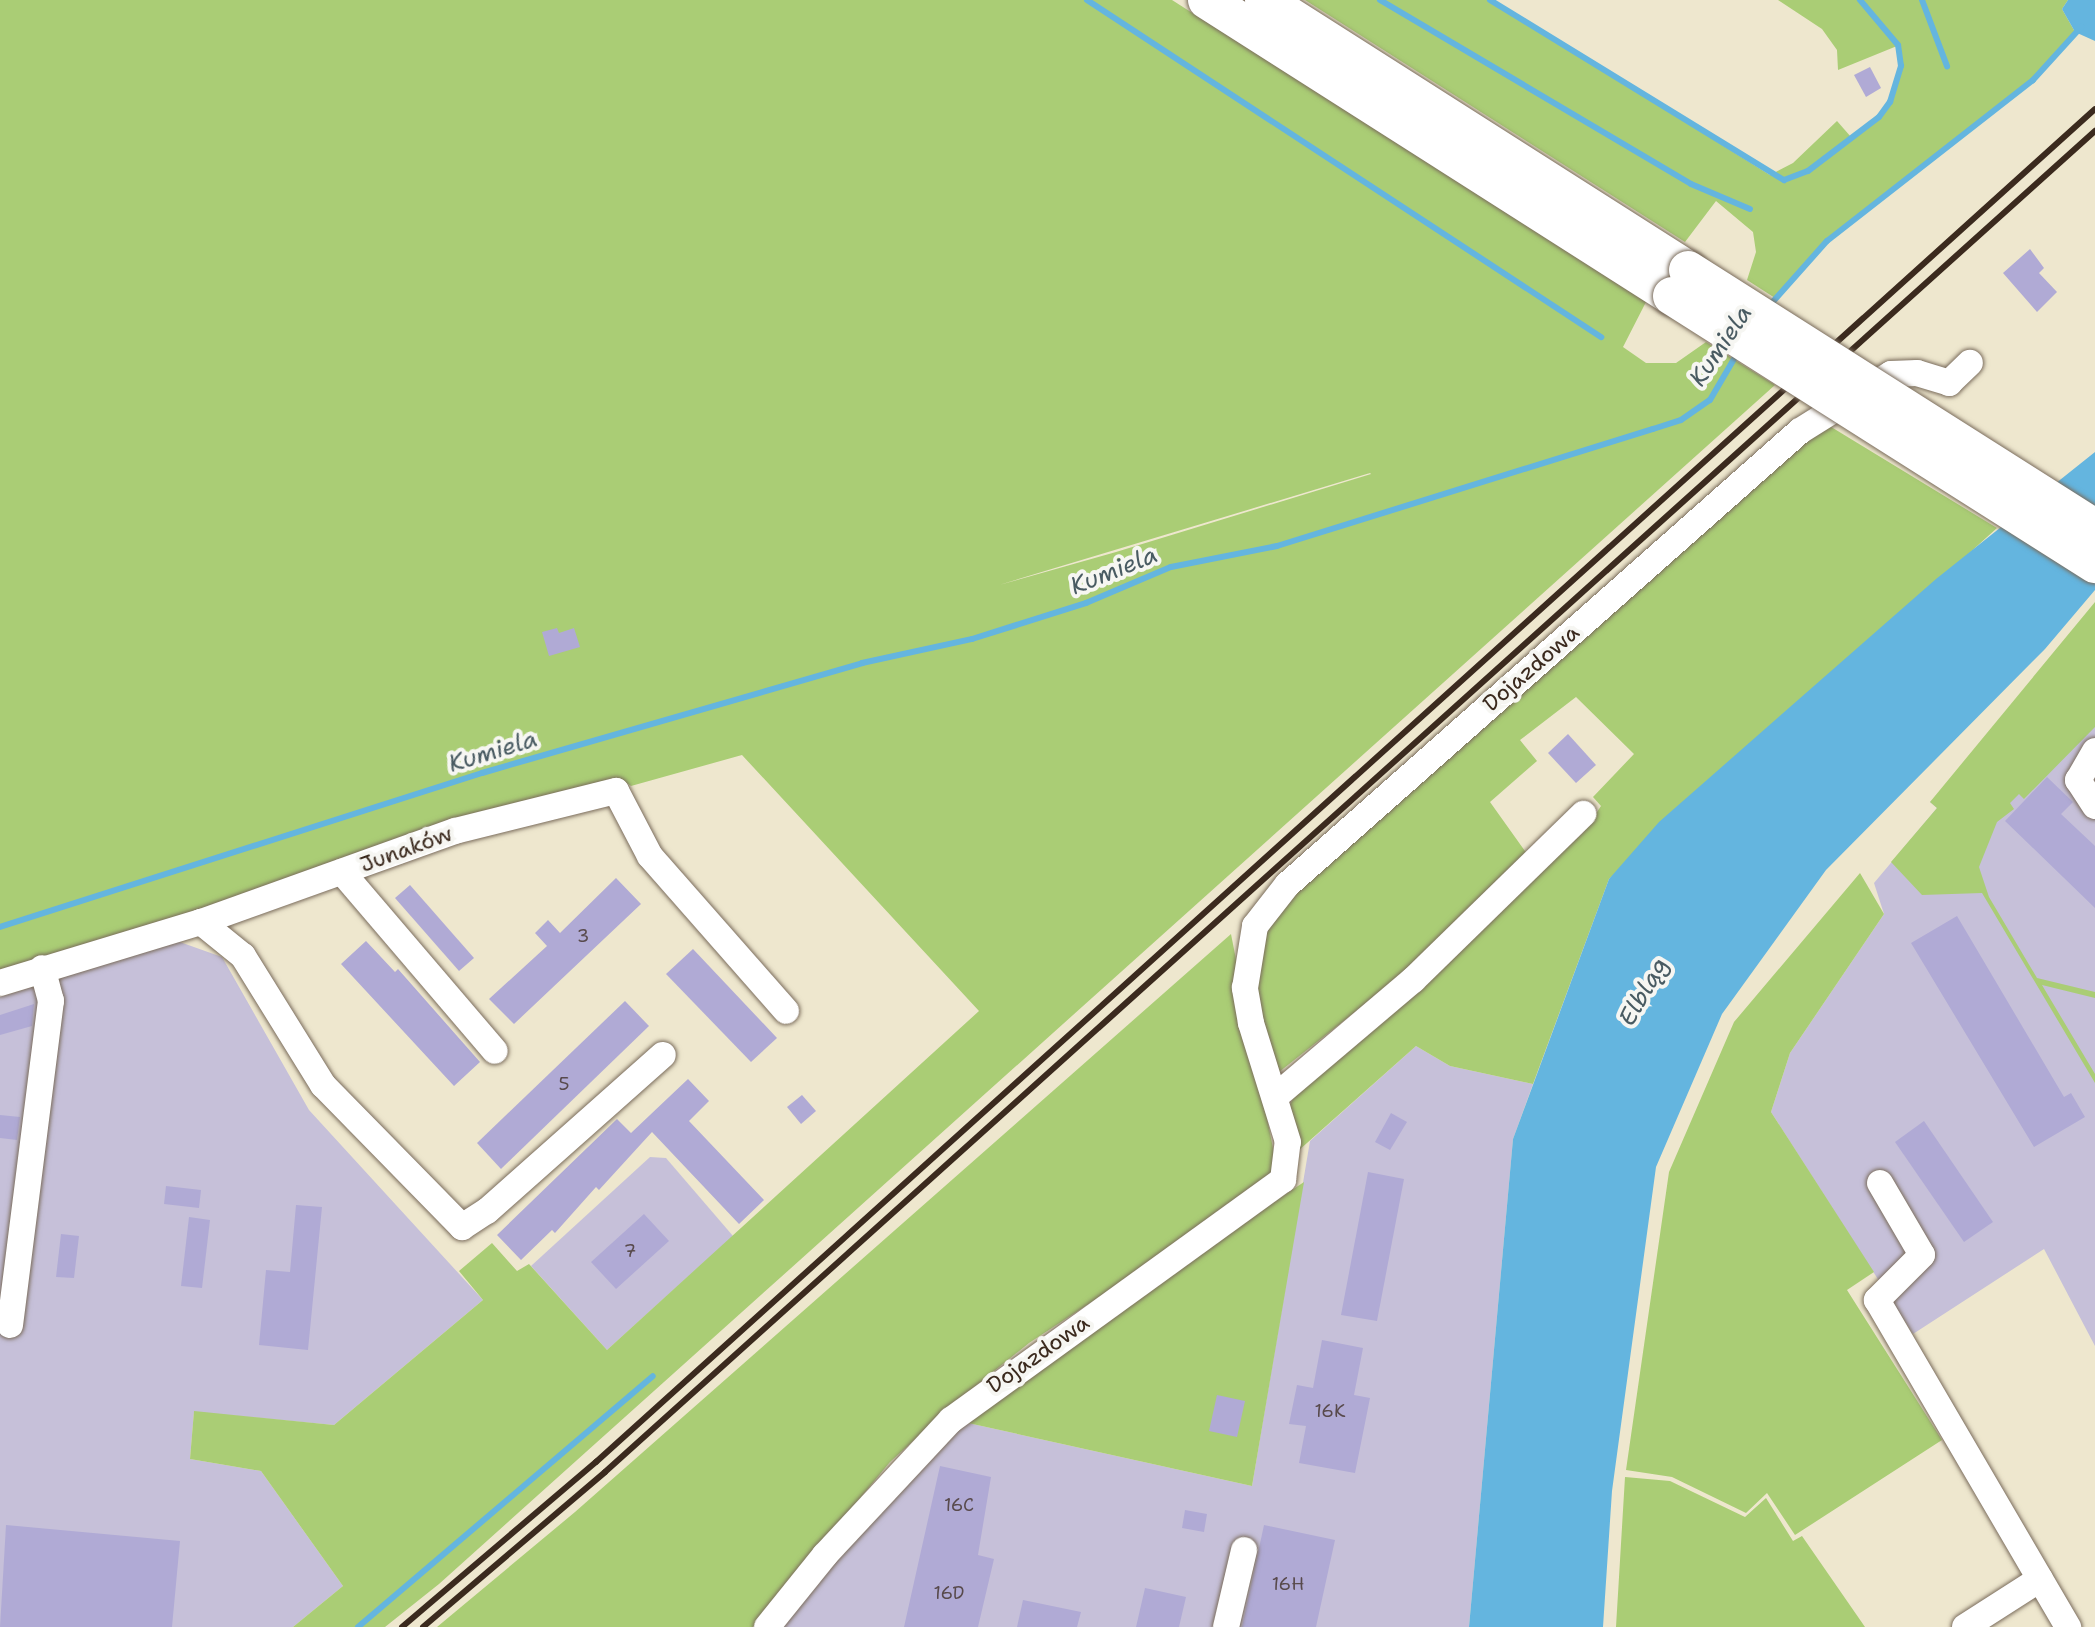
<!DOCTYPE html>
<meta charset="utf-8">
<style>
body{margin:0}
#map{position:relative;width:2095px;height:1627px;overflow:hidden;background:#eee7ce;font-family:"Shantell Sans",sans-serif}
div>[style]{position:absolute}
.industrial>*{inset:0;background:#c6c0d9}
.green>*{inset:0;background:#aacd75}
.water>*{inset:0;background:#64b5df}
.stream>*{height:6px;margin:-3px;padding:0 3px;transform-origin:3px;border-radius:3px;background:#64b5df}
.building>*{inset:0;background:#b0aad5}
.roads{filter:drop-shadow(0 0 2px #7a6c5c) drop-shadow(0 0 2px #7a6c5c)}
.minor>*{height:26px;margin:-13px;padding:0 13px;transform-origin:13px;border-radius:13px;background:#fff}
.highway>*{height:38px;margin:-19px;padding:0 19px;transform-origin:19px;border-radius:19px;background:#fff}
.rail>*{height:6px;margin:-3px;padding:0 3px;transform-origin:3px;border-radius:3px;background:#3b2a1e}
.bridges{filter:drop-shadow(0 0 2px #7a6c5c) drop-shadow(0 0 2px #7a6c5c)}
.highway-bridge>*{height:38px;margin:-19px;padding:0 19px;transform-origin:19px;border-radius:19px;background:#fff}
span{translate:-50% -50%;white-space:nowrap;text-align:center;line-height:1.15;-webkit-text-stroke:8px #f6f6f2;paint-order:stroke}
.number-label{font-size:18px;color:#584a4c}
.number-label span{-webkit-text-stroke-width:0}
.street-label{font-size:22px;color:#3b2a1e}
.water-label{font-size:24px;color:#495b62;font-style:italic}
</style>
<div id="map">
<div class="industrial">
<i style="clip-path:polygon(2095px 658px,2095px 1346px,2044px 1249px,1913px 1334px,1771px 1112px,1790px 1053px,1884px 914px,1874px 883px,1937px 808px,1930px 802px)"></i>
<i style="clip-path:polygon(177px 941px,222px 957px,309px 1110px,483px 1300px,334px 1425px,194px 1412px,190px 1459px,261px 1471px,343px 1586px,293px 1627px,0 1627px,0 997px)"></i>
<i style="clip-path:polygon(1416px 1046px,1450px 1066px,1533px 1084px,1513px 1139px,1469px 1627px,773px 1627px,959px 1421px,1252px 1486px,1310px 1141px)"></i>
<i style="clip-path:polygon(650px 1157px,666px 1158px,733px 1236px,607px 1350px,531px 1266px)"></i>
</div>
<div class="green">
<i style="clip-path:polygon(evenodd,0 0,1172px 0,1646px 302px,1623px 347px,1646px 363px,1676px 363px,1706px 342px,1775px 385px,439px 1584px,385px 1627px,293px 1627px,343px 1586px,261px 1471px,190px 1459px,194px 1411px,334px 1425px,483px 1300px,459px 1271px,492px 1243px,517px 1271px,529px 1264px,607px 1350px,979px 1011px,742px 755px,631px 786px,621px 779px,449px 824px,241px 900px,0 972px,0 0,1371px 474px,1116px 552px,999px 585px,1370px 473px,1371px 474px)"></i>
<i style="clip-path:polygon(1305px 0,1490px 0,1770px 175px,1793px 163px,1837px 121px,1851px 137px,1879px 117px,1890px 102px,1901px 66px,1897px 46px,1838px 70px,1837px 50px,1822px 29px,1778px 0,2068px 0,2062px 9px,2075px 32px,2033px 80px,1827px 241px,1775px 298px,1747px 280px,1756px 252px,1753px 232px,1716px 201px,1685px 242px)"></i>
<i style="clip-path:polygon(1823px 422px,1997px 528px,1609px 879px,1533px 1084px,1450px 1066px,1416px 1046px,1298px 1151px,1289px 1107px,1298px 1088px,1583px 833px,1601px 806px,1593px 797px,1634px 754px,1576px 697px,1520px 740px,1537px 761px,1490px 802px,1530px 858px,1437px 947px,1274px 1076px,1262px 1049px,1253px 950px,1287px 890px)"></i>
<i style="clip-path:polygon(2095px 602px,2095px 727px,2024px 799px,2019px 794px,2010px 803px,2014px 809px,1997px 822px,1979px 867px,1989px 897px,2037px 978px,2095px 992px,2095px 998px,2042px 985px,2095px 1074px,2095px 1083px,1982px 893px,1922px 895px,1891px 862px,1937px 808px,1930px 802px)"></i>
<i style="clip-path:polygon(1860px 873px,1884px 914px,1790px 1053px,1771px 1112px,1874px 1272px,1847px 1290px,1942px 1440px,1795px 1535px,1767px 1493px,1746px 1513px,1672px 1477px,1626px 1470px,1669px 1172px,1734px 1022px)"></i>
<i style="clip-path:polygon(1231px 934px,1279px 1179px,1029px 1343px,957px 1401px,890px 1462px,753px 1627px,437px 1627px,575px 1512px)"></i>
<i style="clip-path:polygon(1304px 1182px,1252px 1486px,959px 1421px,1026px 1368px)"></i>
<i style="clip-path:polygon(1625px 1477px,1670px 1481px,1745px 1517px,1766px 1498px,1793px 1541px,1802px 1536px,1865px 1627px,1616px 1627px)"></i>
</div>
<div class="water">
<i style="clip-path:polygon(2068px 0,2095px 0,2095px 41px,2075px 32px,2062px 9px)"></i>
<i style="clip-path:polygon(2095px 452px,2095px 590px,2045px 649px,1826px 870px,1722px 1014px,1656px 1167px,1612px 1491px,1603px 1627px,1469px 1627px,1513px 1139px,1609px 879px,1659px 822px,1936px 579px)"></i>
</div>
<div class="stream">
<i style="left:1087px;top:0;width:615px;rotate:33.25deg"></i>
<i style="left:1380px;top:0;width:361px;rotate:30.6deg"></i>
<i style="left:1691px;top:184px;width:64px;rotate:23deg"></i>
<i style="left:1490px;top:0;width:345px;rotate:31.5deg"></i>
<i style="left:1784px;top:180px;width:26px;rotate:-21deg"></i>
<i style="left:1808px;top:171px;width:89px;rotate:-37.3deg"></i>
<i style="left:1879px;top:117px;width:19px;rotate:-54deg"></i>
<i style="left:1890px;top:102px;width:38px;rotate:-73deg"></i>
<i style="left:1901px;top:66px;width:21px;rotate:-98deg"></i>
<i style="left:1898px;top:45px;width:59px;rotate:-130.2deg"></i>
<i style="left:1922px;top:0;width:71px;rotate:69.3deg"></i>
<i style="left:1769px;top:306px;width:87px;rotate:-48.3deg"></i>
<i style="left:1827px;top:241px;width:261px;rotate:-38deg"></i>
<i style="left:2033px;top:80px;width:72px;rotate:-47.8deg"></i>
<i style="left:0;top:927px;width:506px;rotate:-17.72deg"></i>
<i style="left:482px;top:773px;width:396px;rotate:-16.1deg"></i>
<i style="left:862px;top:663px;width:113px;rotate:-12.3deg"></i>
<i style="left:972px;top:639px;width:120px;rotate:-17.5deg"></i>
<i style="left:1086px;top:603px;width:92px;rotate:-23deg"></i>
<i style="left:1171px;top:567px;width:108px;rotate:-11.2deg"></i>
<i style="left:1277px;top:546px;width:394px;rotate:-17.3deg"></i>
<i style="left:1653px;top:429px;width:29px;rotate:-18deg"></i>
<i style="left:1681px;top:420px;width:35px;rotate:-35deg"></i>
<i style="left:1710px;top:400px;width:56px;rotate:-59.7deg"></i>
<i style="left:358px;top:1627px;width:387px;rotate:-40.4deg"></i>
</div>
<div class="building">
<i style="clip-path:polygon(1870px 67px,1881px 88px,1866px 97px,1854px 75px)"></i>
<i style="clip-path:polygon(2030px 249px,2044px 268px,2039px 273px,2057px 292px,2037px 312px,2003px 273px)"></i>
<i style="clip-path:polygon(557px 628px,559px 633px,574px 628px,580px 647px,549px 656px,542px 632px)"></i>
<i style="clip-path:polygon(1568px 734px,1596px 765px,1576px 783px,1548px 753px)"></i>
<i style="clip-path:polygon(2047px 777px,2073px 802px,2061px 814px,2095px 846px,2095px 908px,2005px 821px)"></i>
<i style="clip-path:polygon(616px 878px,641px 904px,514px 1024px,489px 999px,547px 946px,535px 933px,548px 920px,560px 933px)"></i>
<i style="clip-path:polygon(410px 885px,474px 958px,459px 971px,395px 898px)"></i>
<i style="clip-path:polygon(1957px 916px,2064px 1097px,2071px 1093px,2085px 1117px,2034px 1147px,1911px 943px)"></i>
<i style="clip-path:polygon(366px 941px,395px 972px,398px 969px,480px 1062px,454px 1086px,341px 964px)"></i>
<i style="clip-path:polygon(693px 949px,777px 1038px,751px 1062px,666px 974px)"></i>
<i style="clip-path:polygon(625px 1001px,649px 1026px,501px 1169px,477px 1143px)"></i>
<i style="clip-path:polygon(34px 1004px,32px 1026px,0 1035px,0 1015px)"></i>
<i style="clip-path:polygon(688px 1079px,709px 1101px,689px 1121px,764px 1200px,739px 1224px,652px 1132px,599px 1190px,596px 1187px,555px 1233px,552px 1230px,521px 1260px,497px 1235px,617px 1119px,631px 1133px)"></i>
<i style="clip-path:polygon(802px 1095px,816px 1111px,801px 1124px,787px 1107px)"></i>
<i style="clip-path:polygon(1391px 1113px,1407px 1122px,1390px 1150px,1375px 1142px)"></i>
<i style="clip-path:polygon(0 1115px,20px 1117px,17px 1140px,0 1138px)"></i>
<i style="clip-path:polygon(1924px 1121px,1993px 1222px,1964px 1242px,1895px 1142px)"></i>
<i style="clip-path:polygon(1368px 1172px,1404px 1179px,1377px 1321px,1341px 1315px)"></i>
<i style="clip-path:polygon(166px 1186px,201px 1190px,199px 1208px,164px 1204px)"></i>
<i style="clip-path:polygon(296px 1205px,322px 1207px,308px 1350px,259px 1345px,266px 1270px,290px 1272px)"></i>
<i style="clip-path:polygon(644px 1214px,669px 1241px,616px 1289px,591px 1262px)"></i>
<i style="clip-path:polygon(189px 1217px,210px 1220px,202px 1288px,181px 1286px)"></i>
<i style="clip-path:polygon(61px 1234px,79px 1236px,74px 1278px,56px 1277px)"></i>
<i style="clip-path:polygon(1322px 1340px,1363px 1348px,1354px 1395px,1370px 1398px,1355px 1473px,1299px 1463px,1306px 1426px,1289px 1424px,1297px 1385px,1313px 1388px)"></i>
<i style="clip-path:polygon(1217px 1395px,1245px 1401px,1237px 1437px,1209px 1431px)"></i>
<i style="clip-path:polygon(940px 1466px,991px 1477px,978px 1555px,994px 1559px,978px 1627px,904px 1627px)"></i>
<i style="clip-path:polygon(1185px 1510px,1207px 1514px,1204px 1532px,1182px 1528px)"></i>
<i style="clip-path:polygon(6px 1525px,180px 1541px,172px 1627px,0 1627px)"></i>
<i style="clip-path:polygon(1264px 1525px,1335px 1540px,1316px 1627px,1242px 1627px)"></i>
<i style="clip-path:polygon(1145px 1588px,1186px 1597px,1179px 1627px,1136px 1627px)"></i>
<i style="clip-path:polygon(1023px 1600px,1081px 1612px,1077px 1627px,1017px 1627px)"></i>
</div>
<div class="roads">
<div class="minor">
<i style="left:2095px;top:751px;width:34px;rotate:120deg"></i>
<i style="left:2078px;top:780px;width:31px;rotate:57deg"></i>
<i style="left:342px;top:872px;width:235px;rotate:49.5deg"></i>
<i style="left:201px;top:922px;width:54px;rotate:39deg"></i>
<i style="left:243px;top:956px;width:152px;rotate:58.2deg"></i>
<i style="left:323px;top:1085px;width:199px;rotate:45.6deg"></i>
<i style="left:462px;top:1227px;width:30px;rotate:-33deg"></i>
<i style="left:487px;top:1211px;width:235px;rotate:-41.6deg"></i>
<i style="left:0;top:983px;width:210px;rotate:-16.9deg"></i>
<i style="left:201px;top:922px;width:270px;rotate:-19.7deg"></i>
<i style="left:455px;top:831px;width:166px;rotate:-14deg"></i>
<i style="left:616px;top:791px;width:73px;rotate:62.4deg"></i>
<i style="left:650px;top:856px;width:206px;rotate:48.7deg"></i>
<i style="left:1275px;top:1097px;width:181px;rotate:-40.3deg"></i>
<i style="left:1413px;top:980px;width:238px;rotate:-44.3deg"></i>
<i style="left:1880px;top:1183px;width:83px;rotate:59.7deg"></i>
<i style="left:1922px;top:1255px;width:64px;rotate:135deg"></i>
<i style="left:1877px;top:1300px;width:379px;rotate:59.7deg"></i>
<i style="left:10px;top:1325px;width:327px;rotate:-82.8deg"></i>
<i style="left:51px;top:1001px;width:34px;rotate:-105deg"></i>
<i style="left:767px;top:1627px;width:92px;rotate:-51.1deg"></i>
<i style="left:825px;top:1555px;width:185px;rotate:-47deg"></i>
<i style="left:951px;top:1420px;width:410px;rotate:-35.9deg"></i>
<i style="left:1283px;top:1180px;width:38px;rotate:-83deg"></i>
<i style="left:1288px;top:1142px;width:125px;rotate:-107.3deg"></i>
<i style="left:1251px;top:1023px;width:36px;rotate:-100deg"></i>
<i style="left:1245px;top:988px;width:63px;rotate:-80.8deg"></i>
<i style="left:1255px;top:926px;width:52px;rotate:-52deg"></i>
<i style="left:1287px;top:885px;width:685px;rotate:-41.51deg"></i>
<i style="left:1800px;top:431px;width:107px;rotate:-32.1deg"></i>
<i style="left:1891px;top:374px;width:26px;rotate:-2deg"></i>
<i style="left:1917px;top:373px;width:34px;rotate:17deg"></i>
<i style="left:1949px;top:383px;width:29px;rotate:-44deg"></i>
<i style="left:1226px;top:1627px;width:79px;rotate:-76.8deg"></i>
<i style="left:1965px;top:1627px;width:89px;rotate:-32.6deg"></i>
</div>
<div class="highway">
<i style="left:1207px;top:0;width:551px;rotate:32.48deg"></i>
<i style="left:1264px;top:0;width:503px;rotate:32.49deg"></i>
</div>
</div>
<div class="rail">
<i style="left:402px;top:1627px;width:255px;rotate:-40.4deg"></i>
<i style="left:596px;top:1462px;width:2019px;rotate:-42.07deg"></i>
<i style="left:423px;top:1627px;width:239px;rotate:-40.4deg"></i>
<i style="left:605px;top:1472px;width:2005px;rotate:-41.99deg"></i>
</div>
<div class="bridges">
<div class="highway-bridge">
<i style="left:1688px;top:270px;width:482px;rotate:32.4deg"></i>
<i style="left:1672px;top:296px;width:501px;rotate:32.36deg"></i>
</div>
</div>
<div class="number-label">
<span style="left:583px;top:936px">3</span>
<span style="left:564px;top:1084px">5</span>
<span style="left:630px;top:1251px">7</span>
<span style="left:1330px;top:1411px">16K</span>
<span style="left:959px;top:1505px">16C</span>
<span style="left:1288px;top:1584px">16H</span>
<span style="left:949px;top:1593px">16D</span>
</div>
<div class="street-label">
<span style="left:1531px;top:668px;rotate:-41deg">Dojazdowa</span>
<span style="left:406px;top:849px;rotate:-20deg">Junaków</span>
<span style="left:1038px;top:1354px;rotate:-35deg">Dojazdowa</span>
</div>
<div class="water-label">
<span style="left:1721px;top:346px;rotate:-56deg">Kumiela</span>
<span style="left:1114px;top:571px;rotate:-22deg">Kumiela</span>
<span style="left:493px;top:752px;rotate:-17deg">Kumiela</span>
<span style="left:1644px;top:992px;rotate:-60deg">Elbląg</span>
</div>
</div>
